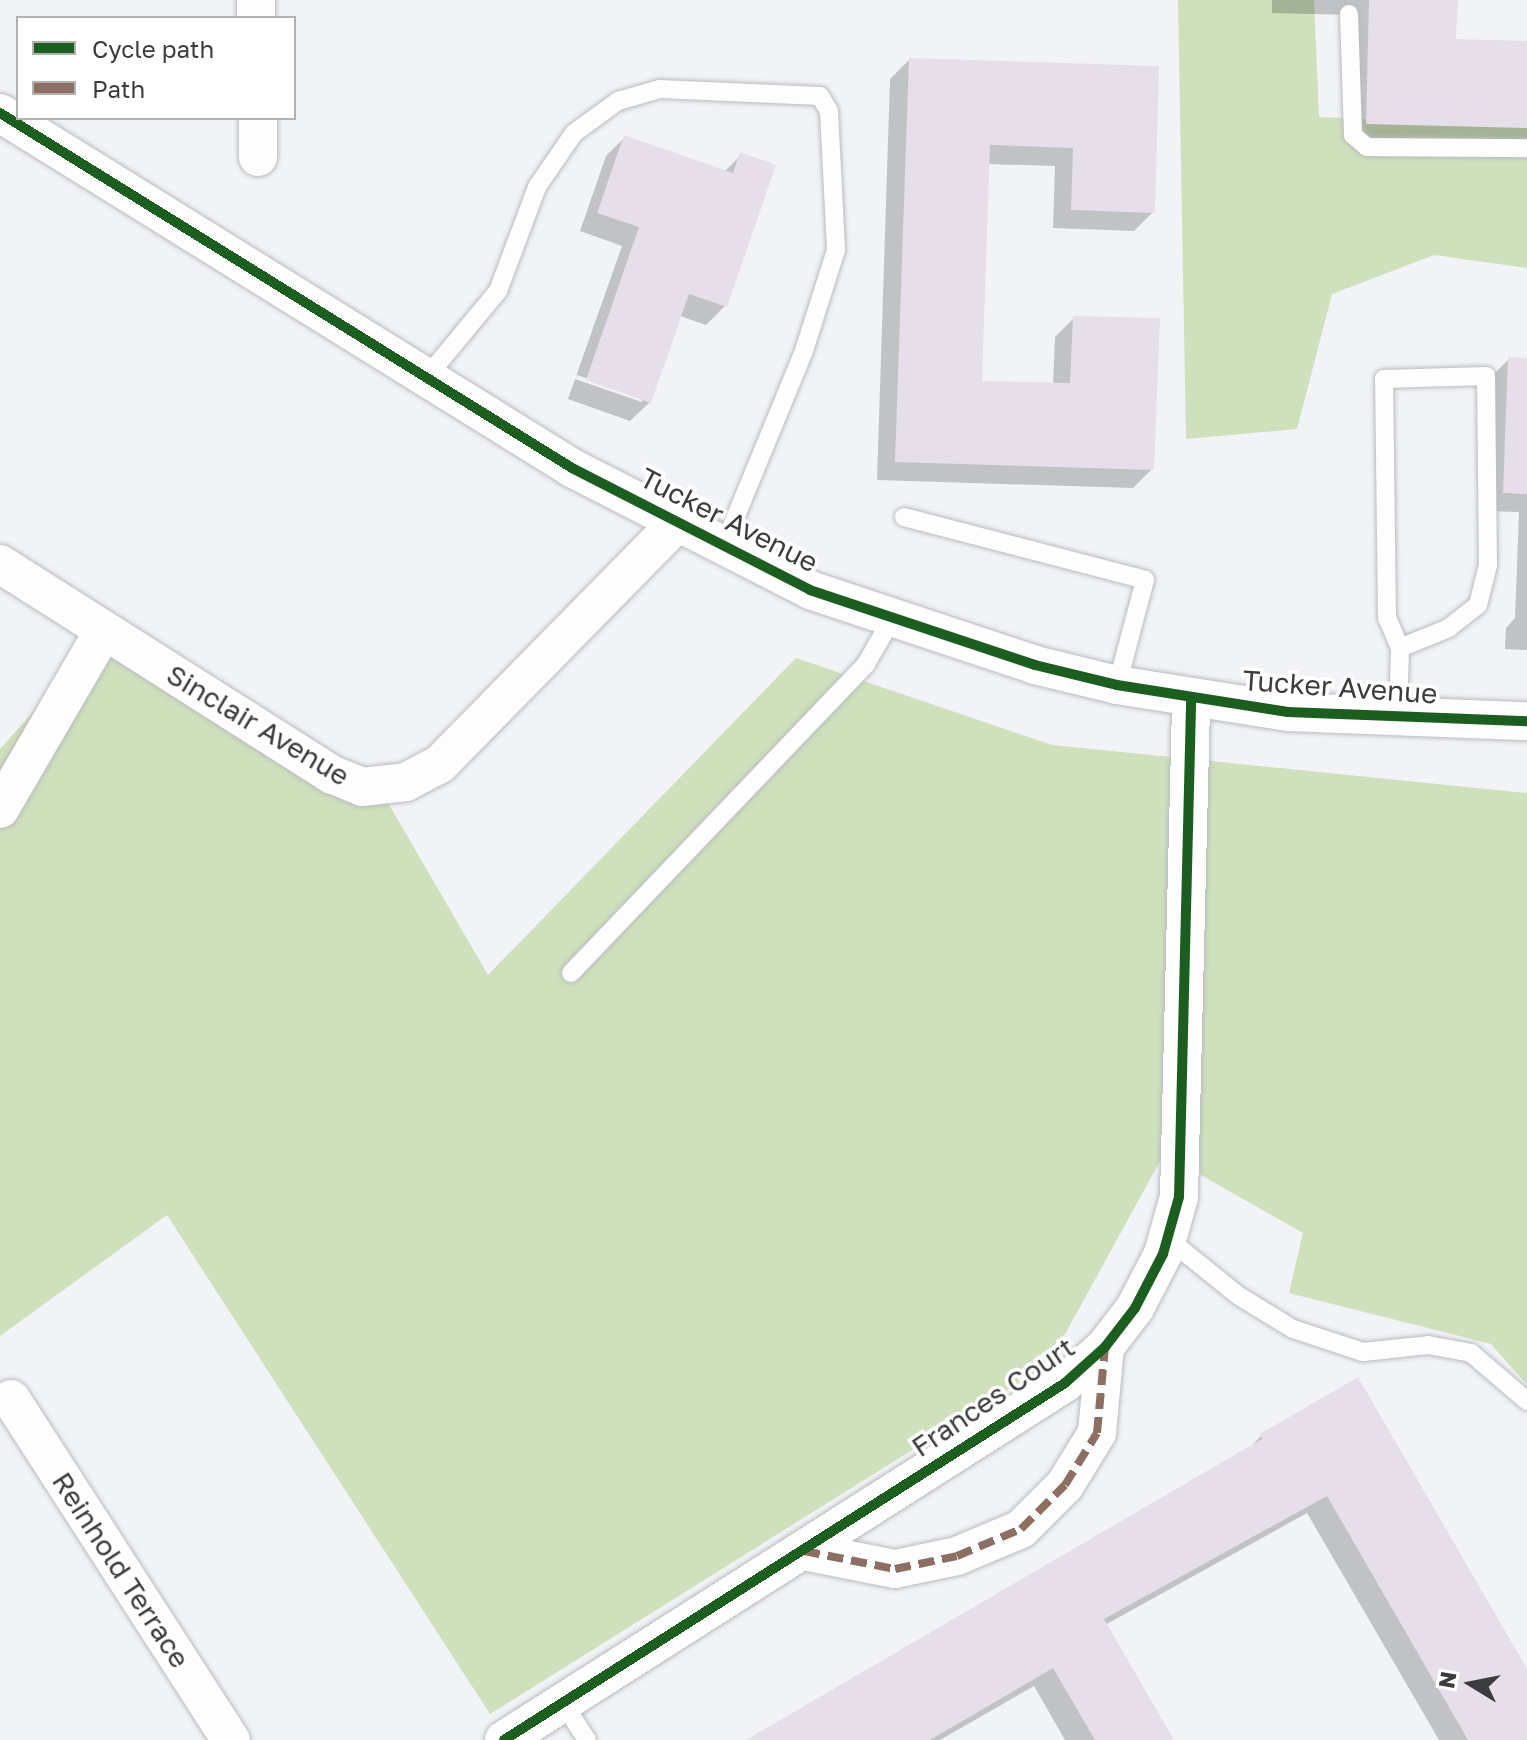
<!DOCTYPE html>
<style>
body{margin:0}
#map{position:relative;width:1527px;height:1740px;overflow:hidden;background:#f1f3f6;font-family:"Golos Text",sans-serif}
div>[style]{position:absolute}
.green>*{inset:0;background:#cee0bc}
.shadow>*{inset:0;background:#0003}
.building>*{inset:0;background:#e6dee8}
.roads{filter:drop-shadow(0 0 2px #b9bbbd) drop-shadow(0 0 2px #b9bbbd)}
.lane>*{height:18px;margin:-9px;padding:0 9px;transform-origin:9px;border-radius:9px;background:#fdfdfe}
.street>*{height:38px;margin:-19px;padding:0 19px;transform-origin:19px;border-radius:19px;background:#fdfdfe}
.quiet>*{height:8px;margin-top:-4px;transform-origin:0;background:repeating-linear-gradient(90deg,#8d6e63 0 16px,transparent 0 24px)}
.cycleway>*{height:10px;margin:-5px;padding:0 5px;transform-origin:5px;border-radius:5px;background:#1b5e20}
span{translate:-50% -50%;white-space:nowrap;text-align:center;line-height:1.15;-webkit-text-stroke:7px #fff;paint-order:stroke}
.street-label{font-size:28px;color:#3b3c3e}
.legend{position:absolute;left:16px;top:16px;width:280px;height:104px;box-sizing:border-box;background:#fff;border:2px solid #b1b1b2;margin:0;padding:10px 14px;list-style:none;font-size:24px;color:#3b3c3e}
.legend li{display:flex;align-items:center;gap:16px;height:40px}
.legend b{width:40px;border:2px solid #b1b1b2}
.north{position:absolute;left:1431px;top:1644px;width:80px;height:80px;-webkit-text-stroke:6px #fff;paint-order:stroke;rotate:280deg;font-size:22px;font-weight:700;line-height:32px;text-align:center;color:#3b3c3e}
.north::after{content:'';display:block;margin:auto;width:28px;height:36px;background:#3b3c3e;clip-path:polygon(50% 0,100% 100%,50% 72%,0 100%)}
</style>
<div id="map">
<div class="green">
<i style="clip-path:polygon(1178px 0,1314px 0,1319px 117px,1527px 126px,1527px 268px,1434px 255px,1332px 294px,1297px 429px,1186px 439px)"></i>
<i style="clip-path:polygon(109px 627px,373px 777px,488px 975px,796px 658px,1052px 745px,1527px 793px,1527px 1385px,1491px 1344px,1289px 1293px,1303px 1233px,1164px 1154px,1048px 1365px,490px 1714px,167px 1215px,0 1336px,0 749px)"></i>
</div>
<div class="shadow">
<i style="clip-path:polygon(1272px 0,1456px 0,1454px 41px,1527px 43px,1527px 147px,1347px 142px,1351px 15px,1272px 13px)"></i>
<i style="clip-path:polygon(909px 60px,1157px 68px,1153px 212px,1134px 231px,1053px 228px,1055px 166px,987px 164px,980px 383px,1053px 385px,1055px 337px,1074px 318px,1152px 469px,1133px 488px,877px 480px,890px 79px)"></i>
<i style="clip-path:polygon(evenodd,625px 137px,724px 172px,741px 155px,725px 306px,706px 325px,680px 316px,650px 402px,630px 421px,568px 399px,622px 246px,580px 231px,606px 156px,625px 137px,577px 375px,642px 398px,642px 402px,575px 379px,577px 375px)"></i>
<i style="clip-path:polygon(1509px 359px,1527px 360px,1527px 650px,1505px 649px,1506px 628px,1515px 618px,1519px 512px,1484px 511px,1490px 378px)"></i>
<i style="clip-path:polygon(1357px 1380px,1527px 1673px,1527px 1740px,1439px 1740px,1307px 1513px,1105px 1625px,1171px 1740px,1065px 1740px,1034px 1686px,940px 1740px,750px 1740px,1246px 1451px,1261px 1436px)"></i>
</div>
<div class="building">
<i style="clip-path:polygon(1369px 0,1458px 0,1456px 39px,1527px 41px,1527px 128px,1366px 124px)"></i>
<i style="clip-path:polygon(909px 58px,1159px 66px,1155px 213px,1071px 210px,1073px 148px,990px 145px,982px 381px,1070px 383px,1073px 316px,1160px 318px,1154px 470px,895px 462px)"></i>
<i style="clip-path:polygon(624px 135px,733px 173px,740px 152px,776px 165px,727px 307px,689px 294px,651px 403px,586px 380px,639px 227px,597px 213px)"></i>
<i style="clip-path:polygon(1508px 357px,1527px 358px,1527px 494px,1503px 493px)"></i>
<i style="clip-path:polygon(1358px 1377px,1527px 1669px,1527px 1740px,1468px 1740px,1327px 1496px,1104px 1619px,1174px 1740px,1095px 1740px,1053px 1668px,930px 1740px,746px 1740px,1262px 1439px,1260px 1434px)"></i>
</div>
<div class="roads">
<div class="lane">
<i style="left:1349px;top:14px;width:121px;rotate:88.1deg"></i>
<i style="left:1353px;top:135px;width:18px;rotate:41deg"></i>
<i style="left:1367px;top:147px;width:160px;rotate:0.4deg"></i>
<i style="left:425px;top:379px;width:114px;rotate:-50.3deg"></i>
<i style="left:498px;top:291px;width:111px;rotate:-69.4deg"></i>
<i style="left:537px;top:187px;width:65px;rotate:-55.6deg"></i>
<i style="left:574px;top:133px;width:54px;rotate:-36deg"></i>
<i style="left:618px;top:101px;width:44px;rotate:-15.9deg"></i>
<i style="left:660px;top:89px;width:160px;rotate:2.5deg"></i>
<i style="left:820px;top:96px;width:17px;rotate:59deg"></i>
<i style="left:829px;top:111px;width:139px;rotate:87.1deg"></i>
<i style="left:836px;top:250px;width:106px;rotate:107.6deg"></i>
<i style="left:804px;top:351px;width:210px;rotate:112.4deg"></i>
<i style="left:904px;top:517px;width:249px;rotate:14.6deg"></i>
<i style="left:1145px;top:580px;width:109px;rotate:104.9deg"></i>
<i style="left:1398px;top:716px;width:68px;rotate:-88.3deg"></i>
<i style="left:1400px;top:648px;width:33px;rotate:-113deg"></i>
<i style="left:1387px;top:618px;width:239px;rotate:-90.7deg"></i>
<i style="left:1384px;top:379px;width:102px;rotate:-1.7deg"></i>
<i style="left:1486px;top:376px;width:189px;rotate:89.4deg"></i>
<i style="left:1488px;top:565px;width:41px;rotate:104deg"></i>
<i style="left:1478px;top:605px;width:37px;rotate:142deg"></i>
<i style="left:1449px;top:628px;width:53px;rotate:157.8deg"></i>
<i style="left:571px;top:973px;width:427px;rotate:-46.3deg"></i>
<i style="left:866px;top:664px;width:54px;rotate:-60.1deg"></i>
<i style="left:1167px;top:1238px;width:92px;rotate:38.9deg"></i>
<i style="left:1239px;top:1296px;width:63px;rotate:31.4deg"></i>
<i style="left:1293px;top:1329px;width:74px;rotate:18.2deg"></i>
<i style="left:1363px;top:1352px;width:65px;rotate:-6.1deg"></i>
<i style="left:1428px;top:1345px;width:44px;rotate:10.5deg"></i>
<i style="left:1471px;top:1353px;width:74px;rotate:40.6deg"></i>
<i style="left:563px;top:1703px;width:44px;rotate:57deg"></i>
</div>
<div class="street">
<i style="left:256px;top:0;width:18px;rotate:90deg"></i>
<i style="left:0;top:113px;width:673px;rotate:31.82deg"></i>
<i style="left:572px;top:468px;width:267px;rotate:27.1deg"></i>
<i style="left:810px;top:590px;width:237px;rotate:18.4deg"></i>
<i style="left:1035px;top:665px;width:84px;rotate:13.7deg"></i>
<i style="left:1117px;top:685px;width:173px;rotate:9deg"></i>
<i style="left:1288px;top:712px;width:239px;rotate:2.2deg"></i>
<i style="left:258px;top:118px;width:39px;rotate:90deg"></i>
<i style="left:0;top:564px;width:394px;rotate:32.4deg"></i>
<i style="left:333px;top:775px;width:31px;rotate:22deg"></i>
<i style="left:362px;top:787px;width:44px;rotate:-6.5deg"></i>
<i style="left:406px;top:782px;width:38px;rotate:-28deg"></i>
<i style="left:440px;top:764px;width:339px;rotate:-45.5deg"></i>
<i style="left:0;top:809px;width:207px;rotate:-59.8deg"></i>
<i style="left:11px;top:1399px;width:406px;rotate:57.2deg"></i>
<i style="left:804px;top:1551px;width:93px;rotate:11.2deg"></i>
<i style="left:895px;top:1569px;width:63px;rotate:-11.8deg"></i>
<i style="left:957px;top:1556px;width:69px;rotate:-22.9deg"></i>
<i style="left:1021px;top:1529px;width:62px;rotate:-45deg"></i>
<i style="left:1065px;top:1485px;width:61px;rotate:-58.4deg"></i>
<i style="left:1097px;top:1433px;width:86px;rotate:-84.7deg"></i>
<i style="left:504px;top:1740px;width:665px;rotate:-32.47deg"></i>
<i style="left:1065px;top:1383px;width:54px;rotate:-42deg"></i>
<i style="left:1105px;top:1347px;width:49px;rotate:-52.4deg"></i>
<i style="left:1135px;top:1308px;width:61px;rotate:-62.6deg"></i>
<i style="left:1163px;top:1254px;width:59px;rotate:-74.3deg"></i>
<i style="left:1179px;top:1197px;width:499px;rotate:-88.6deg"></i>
</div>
</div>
<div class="quiet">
<i style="left:804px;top:1551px;width:93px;rotate:11.2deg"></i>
<i style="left:895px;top:1569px;width:63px;rotate:-11.8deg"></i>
<i style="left:957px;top:1556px;width:69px;rotate:-22.9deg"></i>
<i style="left:1021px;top:1529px;width:62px;rotate:-45deg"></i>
<i style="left:1065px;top:1485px;width:61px;rotate:-58.4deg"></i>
<i style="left:1097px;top:1433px;width:86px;rotate:-84.7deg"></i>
</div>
<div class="cycleway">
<i style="left:0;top:113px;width:673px;rotate:31.82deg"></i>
<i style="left:572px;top:468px;width:267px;rotate:27.1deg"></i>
<i style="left:810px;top:590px;width:237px;rotate:18.4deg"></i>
<i style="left:1035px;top:665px;width:84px;rotate:13.7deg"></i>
<i style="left:1117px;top:685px;width:173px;rotate:9deg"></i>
<i style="left:1288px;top:712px;width:239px;rotate:2.2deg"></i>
<i style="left:504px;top:1740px;width:665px;rotate:-32.47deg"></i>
<i style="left:1065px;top:1383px;width:54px;rotate:-42deg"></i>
<i style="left:1105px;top:1347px;width:49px;rotate:-52.4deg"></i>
<i style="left:1135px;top:1308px;width:61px;rotate:-62.6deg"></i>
<i style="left:1163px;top:1254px;width:59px;rotate:-74.3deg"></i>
<i style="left:1179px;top:1197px;width:499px;rotate:-88.6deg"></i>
</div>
<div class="street-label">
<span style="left:729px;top:520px;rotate:27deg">Tucker Avenue</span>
<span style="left:1340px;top:687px;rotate:4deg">Tucker Avenue</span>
<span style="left:258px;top:725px;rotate:31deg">Sinclair Avenue</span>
<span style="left:993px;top:1397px;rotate:-34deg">Frances Court</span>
<span style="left:121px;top:1570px;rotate:57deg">Reinhold Terrace</span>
</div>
<ul class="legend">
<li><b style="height:10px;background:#1b5e20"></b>Cycle path</li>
<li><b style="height:10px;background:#8d6e63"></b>Path</li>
</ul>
<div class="north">N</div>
</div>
